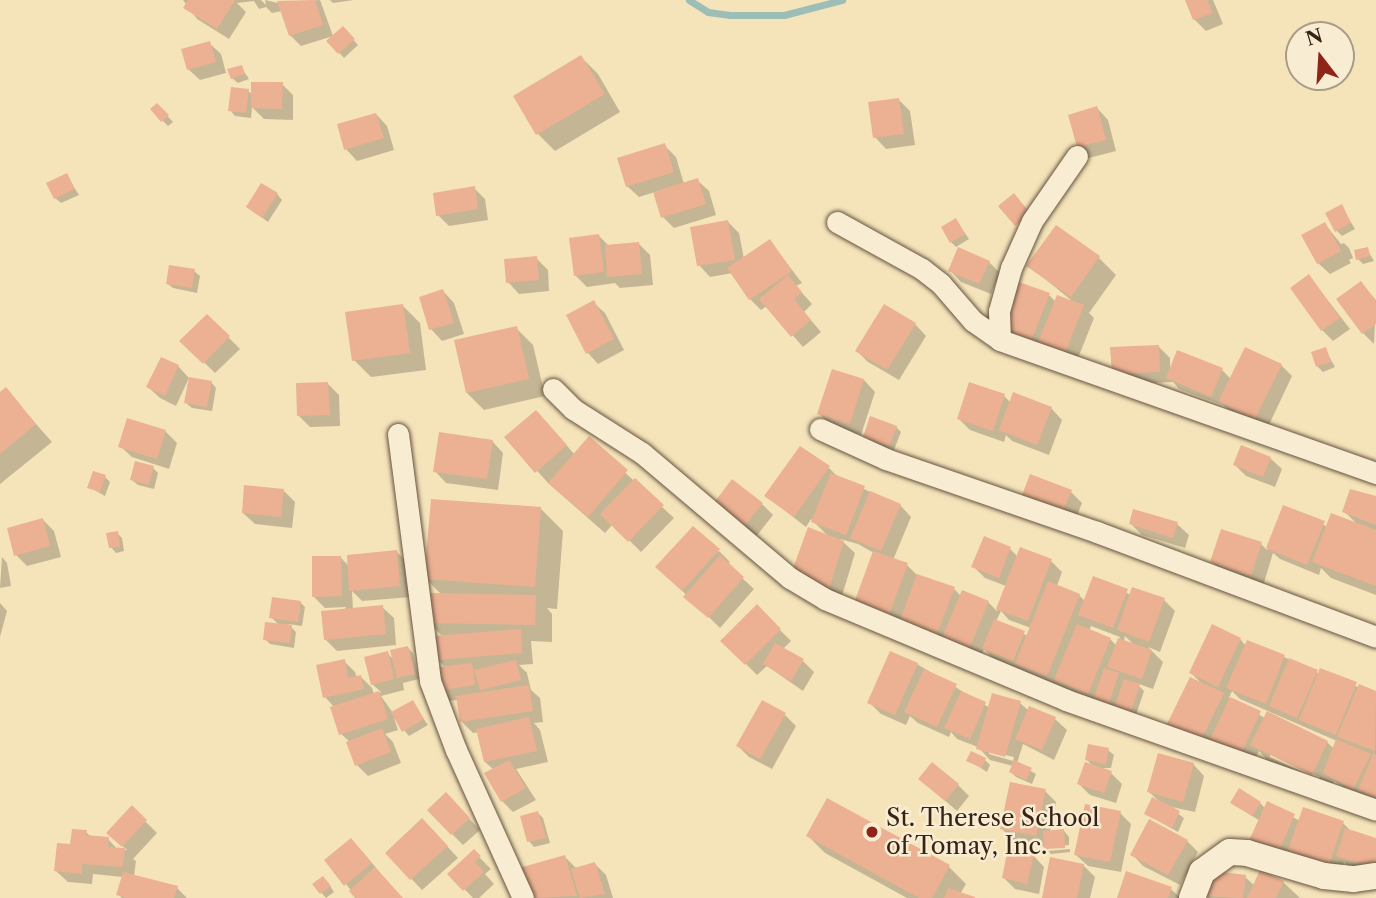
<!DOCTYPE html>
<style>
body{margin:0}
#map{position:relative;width:1376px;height:898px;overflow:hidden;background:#f5e4ba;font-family:"Libre Caslon Text",serif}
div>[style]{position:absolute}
.shadow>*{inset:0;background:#0003}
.stream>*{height:7px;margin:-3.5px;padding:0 3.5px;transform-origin:3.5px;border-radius:3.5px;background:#9dbeb6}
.building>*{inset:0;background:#ecb192}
.roads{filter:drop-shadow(0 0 2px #665340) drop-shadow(0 0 2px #665340)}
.minor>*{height:21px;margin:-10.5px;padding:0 10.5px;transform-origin:10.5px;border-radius:10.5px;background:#f8edd2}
.tertiary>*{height:26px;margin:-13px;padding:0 13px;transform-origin:13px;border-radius:13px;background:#f8edd2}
.dots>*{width:19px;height:19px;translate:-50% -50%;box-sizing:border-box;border:4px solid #f8edd2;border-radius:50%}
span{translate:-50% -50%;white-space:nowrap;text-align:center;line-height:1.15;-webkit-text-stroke:5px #f8edd2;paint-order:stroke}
.poi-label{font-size:24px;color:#372317}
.left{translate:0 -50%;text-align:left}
.north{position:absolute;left:1285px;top:21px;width:70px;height:70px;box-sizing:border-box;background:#f8edd2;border:2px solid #ab9c87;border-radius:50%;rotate:343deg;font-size:19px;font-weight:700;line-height:28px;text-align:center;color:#372317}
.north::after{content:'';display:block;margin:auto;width:24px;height:32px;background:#8f2418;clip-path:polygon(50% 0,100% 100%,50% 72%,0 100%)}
</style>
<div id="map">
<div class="shadow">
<i style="clip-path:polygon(183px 0,261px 0,266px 5px,265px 0,278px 3px,320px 0,333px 36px,301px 46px,290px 35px,282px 11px,272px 13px,266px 7px,259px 9px,254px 1px,237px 3px,246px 12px,229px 39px,197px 19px)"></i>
<i style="clip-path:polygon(330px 0,354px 0,333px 3px)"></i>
<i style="clip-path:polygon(1186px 0,1213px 0,1223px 24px,1206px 31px,1194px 19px)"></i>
<i style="clip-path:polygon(343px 28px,358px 45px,344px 58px,328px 41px)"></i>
<i style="clip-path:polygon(209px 43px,221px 54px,226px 73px,200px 80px,188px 69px)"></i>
<i style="clip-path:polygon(581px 57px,598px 74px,620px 112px,555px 151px,538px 134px,515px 96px)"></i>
<i style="clip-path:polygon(241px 67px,249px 79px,238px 83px,232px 78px)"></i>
<i style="clip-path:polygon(282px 84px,293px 95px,293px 120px,264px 119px,252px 107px,251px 118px,235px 116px,230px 110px,248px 91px,253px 95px)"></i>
<i style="clip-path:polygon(899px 100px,910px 111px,915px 145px,886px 149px,875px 137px)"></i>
<i style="clip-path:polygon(157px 105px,173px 122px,168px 126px,152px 110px)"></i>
<i style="clip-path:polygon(1097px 108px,1108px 120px,1116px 151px,1089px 158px,1078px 147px)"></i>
<i style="clip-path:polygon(376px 114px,387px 126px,394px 150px,357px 161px,346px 149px)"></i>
<i style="clip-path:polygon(664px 145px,676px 157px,684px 184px,697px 180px,709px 191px,716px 215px,674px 228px,663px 217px,655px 192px,639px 197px,627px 186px)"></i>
<i style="clip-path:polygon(66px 175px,79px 195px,61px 203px,55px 198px)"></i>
<i style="clip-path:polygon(474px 188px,485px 199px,488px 220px,449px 226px,438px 215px)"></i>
<i style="clip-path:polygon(277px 194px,282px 200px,268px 222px,248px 207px)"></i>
<i style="clip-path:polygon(1341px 206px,1355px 229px,1342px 236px,1336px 230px)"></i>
<i style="clip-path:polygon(956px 220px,969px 239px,956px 247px,951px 242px)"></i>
<i style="clip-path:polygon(728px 222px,739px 233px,744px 259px,770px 241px,802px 283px,796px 286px,812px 304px,804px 312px,821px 332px,803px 347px,767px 306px,761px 310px,750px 299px,733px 273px,710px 277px,699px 265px)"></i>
<i style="clip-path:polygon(1325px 224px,1341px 244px,1344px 243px,1349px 248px,1353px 258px,1349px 260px,1351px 263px,1330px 274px,1318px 263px)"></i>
<i style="clip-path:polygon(1056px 227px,1099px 258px,1116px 275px,1089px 313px,1094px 318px,1076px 363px,1015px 341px,1049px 295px,1056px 302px,1071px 300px,1029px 266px)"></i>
<i style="clip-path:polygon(599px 236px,609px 246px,639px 244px,650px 255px,653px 285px,620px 288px,615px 283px,587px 287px,576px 276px)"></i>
<i style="clip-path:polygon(1367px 249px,1374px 261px,1363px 264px,1358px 259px)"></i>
<i style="clip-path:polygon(536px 258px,548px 270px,549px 291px,519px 294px,508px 282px)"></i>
<i style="clip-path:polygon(989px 262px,1000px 273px,991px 294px,961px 282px,950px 270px)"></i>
<i style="clip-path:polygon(194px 271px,200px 276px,197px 293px,173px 288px,167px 283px)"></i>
<i style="clip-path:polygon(1309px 276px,1350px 329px,1333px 341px,1322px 330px)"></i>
<i style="clip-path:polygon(1361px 283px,1376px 300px,1374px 344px,1363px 333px)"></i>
<i style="clip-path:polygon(443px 291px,454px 303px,464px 334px,442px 341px,431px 329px)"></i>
<i style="clip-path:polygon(593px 302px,605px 313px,624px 350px,598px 364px,587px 352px)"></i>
<i style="clip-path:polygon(403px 306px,420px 323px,426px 370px,371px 377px,354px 360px)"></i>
<i style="clip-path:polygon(207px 316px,240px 349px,215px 373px,182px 341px)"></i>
<i style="clip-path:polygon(915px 324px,926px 336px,899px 380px,868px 362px,857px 351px)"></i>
<i style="clip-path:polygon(516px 328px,533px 345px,545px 396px,484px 410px,467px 393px)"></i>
<i style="clip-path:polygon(1158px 346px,1170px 358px,1170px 371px,1222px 370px,1231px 379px,1281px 365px,1292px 376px,1267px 429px,1232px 413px,1223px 405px,1179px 389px,1173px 382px,1125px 384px,1113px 373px)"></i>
<i style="clip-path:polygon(1325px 349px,1335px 367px,1323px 372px,1317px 366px)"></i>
<i style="clip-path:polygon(178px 366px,189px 378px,176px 406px,160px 398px,148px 387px)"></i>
<i style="clip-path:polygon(864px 380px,875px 392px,861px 435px,831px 425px,819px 414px)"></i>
<i style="clip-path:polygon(211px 382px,216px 388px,212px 411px,192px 408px,186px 403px)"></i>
<i style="clip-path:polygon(328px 384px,339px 395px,340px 426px,310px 427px,299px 416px)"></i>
<i style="clip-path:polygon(970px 384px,1004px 396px,1011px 403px,1051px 408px,1062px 420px,1049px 455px,1012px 441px,1006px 435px,1004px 442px,970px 430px,959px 419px)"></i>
<i style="clip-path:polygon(6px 390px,52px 442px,0 484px,0 394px)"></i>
<i style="clip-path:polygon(547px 423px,575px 455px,589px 439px,674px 518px,641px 552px,613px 524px,605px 533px,548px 483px,507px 437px)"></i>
<i style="clip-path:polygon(896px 427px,901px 432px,894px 450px,870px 442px,865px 436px)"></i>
<i style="clip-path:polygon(165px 431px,177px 443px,169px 469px,132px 457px,120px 446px)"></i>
<i style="clip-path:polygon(492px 441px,503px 453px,498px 490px,446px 483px,435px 471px)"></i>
<i style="clip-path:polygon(1270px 458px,1282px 469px,1275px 487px,1246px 476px,1235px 465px)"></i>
<i style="clip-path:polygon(153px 468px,158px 473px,154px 489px,138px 485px,132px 480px)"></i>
<i style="clip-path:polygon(evenodd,829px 468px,839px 478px,900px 505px,911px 517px,893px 560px,907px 565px,919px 577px,954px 589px,961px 596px,988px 602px,997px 611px,1006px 586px,985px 578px,973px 566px,1010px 549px,1018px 557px,1051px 561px,1062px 572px,1057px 586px,1079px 595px,1085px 601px,1094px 578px,1131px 595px,1164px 600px,1175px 611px,1160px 652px,1148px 647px,1163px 662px,1153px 689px,1136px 683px,1144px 691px,1135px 718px,995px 660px,984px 649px,980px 660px,867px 617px,874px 553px,858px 544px,840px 539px,855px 553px,841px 599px,805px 582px,829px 537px,811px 519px,806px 527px,766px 496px,829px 468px,1001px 611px,1009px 620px,1031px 628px,1028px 636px,996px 621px,1001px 611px,829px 468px,1091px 626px,1120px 637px,1117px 646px,1110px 639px,1089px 631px,1091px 626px,829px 468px,1125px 636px,1134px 645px,1124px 641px,1125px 636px)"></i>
<i style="clip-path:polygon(105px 477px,110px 482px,105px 496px,89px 487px)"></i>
<i style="clip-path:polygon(283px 490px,295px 502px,292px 528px,255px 524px,243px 513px)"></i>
<i style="clip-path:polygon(1071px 492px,1082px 503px,1075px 521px,1035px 505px)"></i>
<i style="clip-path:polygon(1376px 498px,1376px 595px,1331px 578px,1321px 568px,1319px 575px,1280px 559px,1273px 553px,1263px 586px,1224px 573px,1212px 562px,1261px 544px,1267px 550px,1284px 507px,1328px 527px,1358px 525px,1344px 511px)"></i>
<i style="clip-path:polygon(715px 504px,762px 504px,773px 515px,755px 538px)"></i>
<i style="clip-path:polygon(540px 508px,563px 531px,557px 609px,547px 608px,552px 614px,552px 642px,531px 641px,533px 664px,519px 665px,527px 673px,531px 690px,540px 698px,543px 722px,534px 723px,540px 730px,548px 762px,516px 769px,536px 800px,513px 812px,502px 801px,494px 770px,485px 762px,479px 732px,473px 733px,461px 721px,458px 700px,449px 701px,437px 690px,446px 668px,437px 659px,443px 637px,428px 622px,442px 595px,426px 579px)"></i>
<i style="clip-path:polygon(43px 520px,54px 531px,61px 557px,27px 566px,16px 555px)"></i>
<i style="clip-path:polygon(1131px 524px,1177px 524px,1189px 535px,1185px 548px,1142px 535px)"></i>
<i style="clip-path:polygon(117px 533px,122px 538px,124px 551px,116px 553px,111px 547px)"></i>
<i style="clip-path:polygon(719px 551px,730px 562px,727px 564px,754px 589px,720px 628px,669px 578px)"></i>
<i style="clip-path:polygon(397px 552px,408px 563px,411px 597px,362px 601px,352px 591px,353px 610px,382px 607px,394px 618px,396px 645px,337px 651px,326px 640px,346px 607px,325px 608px,314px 597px,340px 557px,349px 566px)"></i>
<i style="clip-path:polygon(2px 557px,7px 563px,11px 586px,0 588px)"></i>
<i style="clip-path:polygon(300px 602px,305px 607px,302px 626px,288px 624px,296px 632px,294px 648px,270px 644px,265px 639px,279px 625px,271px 617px)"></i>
<i style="clip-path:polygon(0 603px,7px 611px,0 637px)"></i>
<i style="clip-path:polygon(757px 607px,791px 641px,783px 649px,803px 661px,814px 672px,803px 691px,767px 666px,757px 675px,723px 641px)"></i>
<i style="clip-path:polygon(evenodd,1240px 639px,1246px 646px,1284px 657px,1320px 674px,1376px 693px,1376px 803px,1365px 800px,1334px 781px,1329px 790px,1269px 762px,1259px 751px,1254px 762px,1180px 735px,1169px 723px,1203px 685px,1191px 673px,1240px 639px,1232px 691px,1240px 699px,1337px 741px,1334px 749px,1327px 742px,1265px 718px,1229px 698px,1232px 691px,1240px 639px,1270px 753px,1320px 777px,1319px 780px,1270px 757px,1270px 753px)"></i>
<i style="clip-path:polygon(408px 648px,413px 653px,419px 679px,403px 683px,404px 690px,381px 696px,393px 713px,412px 702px,428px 725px,409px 736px,394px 718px,398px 730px,385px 734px,393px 742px,401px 763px,368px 776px,357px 765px,350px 742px,341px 734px,335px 708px,325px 697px,344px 661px,355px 672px,357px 678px,361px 677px,372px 688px,374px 695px,381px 692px,372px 684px,387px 653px,395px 661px)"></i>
<i style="clip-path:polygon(evenodd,917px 664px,990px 708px,1020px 703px,1029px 711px,1030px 708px,1055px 719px,1067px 730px,1054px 760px,1023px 744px,1017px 763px,1036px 774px,1032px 784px,1016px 777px,1011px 772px,1013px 766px,990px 760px,978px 747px,957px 739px,951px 732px,949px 737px,918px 723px,910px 716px,906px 725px,881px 714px,869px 702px,917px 664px,989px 751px,1014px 757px,1013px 761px,989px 754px,989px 751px)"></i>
<i style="clip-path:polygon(785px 715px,796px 726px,772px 769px,749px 757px,738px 746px)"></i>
<i style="clip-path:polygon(1108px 750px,1114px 755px,1111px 768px,1097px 768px,1111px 773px,1122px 784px,1116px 803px,1090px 795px,1079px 784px,1094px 767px,1087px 760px)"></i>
<i style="clip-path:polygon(968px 760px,985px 760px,990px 765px,987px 772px)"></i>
<i style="clip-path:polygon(1193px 764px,1204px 776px,1195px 812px,1167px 806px,1184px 818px,1178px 832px,1146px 814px,1160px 802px,1149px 792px)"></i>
<i style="clip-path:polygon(920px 779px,958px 785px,969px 796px,957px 811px)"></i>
<i style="clip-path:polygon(1045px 791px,1056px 802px,1050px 832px,1064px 831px,1069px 837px,1069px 845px,1048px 847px,1048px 851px,1070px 849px,1070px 852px,1051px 854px,1046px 848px,1046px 847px,1013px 840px,1002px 829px)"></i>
<i style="clip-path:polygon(1232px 803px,1260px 803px,1265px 808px,1267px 803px,1300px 821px,1343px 823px,1353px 833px,1376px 840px,1376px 875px,1349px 867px,1344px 862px,1337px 883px,1287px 868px,1260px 821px)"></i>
<i style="clip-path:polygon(457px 806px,480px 830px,463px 845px,452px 834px)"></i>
<i style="clip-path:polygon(132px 808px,157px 833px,133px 859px,136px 861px,134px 876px,177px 888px,187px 898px,122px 898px,118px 894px,123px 877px,93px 874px,92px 884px,68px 882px,56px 871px,72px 846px,86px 832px,92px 838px,108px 839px,118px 850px,127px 850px,108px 833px)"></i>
<i style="clip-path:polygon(538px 813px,543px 818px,550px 843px,534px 847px,529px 841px)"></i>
<i style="clip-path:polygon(1120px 813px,1131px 824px,1121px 872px,1088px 866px,1076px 855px)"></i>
<i style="clip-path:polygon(434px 832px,458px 858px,422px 890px,387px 853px)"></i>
<i style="clip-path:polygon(808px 836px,949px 867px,966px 884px,960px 894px,971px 898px,907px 898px,825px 853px)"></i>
<i style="clip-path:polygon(1187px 841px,1198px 852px,1180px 885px,1143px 866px,1132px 854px)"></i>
<i style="clip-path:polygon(362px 851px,382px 875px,402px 898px,357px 898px,346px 884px)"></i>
<i style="clip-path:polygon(474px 852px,491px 869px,485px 874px,494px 884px,479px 898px,473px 898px,450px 874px)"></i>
<i style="clip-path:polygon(1033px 855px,1044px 867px,1039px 894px,1015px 889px,1004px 878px)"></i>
<i style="clip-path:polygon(565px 857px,577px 869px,595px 864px,606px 875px,613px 898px,530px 898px)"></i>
<i style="clip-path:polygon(1083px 865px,1095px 877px,1090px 898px,1044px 898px)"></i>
<i style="clip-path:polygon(1245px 877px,1255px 886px,1283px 882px,1300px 898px,1208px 898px,1206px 895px)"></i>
<i style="clip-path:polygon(328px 883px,334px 892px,326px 898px,315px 885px)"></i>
<i style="clip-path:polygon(1171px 889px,1180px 898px,1119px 898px)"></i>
</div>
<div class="stream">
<i style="left:689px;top:0;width:22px;rotate:32deg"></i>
<i style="left:708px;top:12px;width:22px;rotate:8deg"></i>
<i style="left:730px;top:15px;width:54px"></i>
<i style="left:784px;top:15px;width:60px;rotate:-14.5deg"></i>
</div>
<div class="building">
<i style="clip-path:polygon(188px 0,235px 0,217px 29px,183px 8px)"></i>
<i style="clip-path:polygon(315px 0,323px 25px,289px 36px,277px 1px)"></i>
<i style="clip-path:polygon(1185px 0,1207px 0,1213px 13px,1193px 20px)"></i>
<i style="clip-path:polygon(343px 26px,355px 39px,338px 54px,326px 41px)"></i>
<i style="clip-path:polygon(210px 41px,216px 62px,187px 70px,181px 49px)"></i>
<i style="clip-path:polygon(581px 55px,605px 94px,536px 135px,513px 96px)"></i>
<i style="clip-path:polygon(242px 65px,245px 74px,231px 79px,227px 69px)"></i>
<i style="clip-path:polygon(251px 82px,283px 82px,282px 109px,251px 108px)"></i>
<i style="clip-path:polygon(231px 87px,249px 89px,246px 113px,228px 111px)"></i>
<i style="clip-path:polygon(899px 98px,904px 134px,873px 138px,868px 102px)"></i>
<i style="clip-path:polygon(157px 103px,169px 115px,161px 122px,150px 109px)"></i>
<i style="clip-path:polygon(1097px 106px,1106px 140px,1077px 147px,1068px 115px)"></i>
<i style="clip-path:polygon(376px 113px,384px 138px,344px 150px,337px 124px)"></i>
<i style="clip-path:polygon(665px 143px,674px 172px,626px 187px,617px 158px)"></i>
<i style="clip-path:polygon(67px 173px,75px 189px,54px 199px,46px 183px)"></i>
<i style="clip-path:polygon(698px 178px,706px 204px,661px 218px,653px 192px)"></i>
<i style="clip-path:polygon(261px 183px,278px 193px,262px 218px,246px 207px)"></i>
<i style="clip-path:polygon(475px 186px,478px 209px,436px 216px,433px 193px)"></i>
<i style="clip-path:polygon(1014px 193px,1030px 213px,1015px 226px,998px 206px)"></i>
<i style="clip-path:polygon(1342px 204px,1351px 223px,1335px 232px,1325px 213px)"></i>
<i style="clip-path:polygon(956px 218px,965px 234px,950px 243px,941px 227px)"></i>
<i style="clip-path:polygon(728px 220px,735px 260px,697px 266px,690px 227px)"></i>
<i style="clip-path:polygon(1325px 222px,1341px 251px,1317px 264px,1301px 235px)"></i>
<i style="clip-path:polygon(1056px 225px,1100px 256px,1071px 297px,1026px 266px)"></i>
<i style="clip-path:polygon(599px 234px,604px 272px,574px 276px,569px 238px)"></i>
<i style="clip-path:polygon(770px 239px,792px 271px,749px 300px,727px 268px)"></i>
<i style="clip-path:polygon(639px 242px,642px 274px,607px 277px,605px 245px)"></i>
<i style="clip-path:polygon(958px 247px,990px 261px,979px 284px,948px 271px)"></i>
<i style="clip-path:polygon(1368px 247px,1370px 256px,1356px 260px,1354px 250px)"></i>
<i style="clip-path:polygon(537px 256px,539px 280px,506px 283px,504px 259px)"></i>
<i style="clip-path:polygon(169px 265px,195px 269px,192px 288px,166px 284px)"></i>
<i style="clip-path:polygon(1309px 274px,1340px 318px,1321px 331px,1290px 288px)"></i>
<i style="clip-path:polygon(788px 275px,802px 292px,794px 299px,811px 320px,791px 337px,759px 299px)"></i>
<i style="clip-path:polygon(1361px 281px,1376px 301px,1376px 324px,1362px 334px,1336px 299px)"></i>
<i style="clip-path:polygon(1019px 282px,1050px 293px,1031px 341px,1001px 330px)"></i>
<i style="clip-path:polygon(443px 289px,454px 323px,429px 330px,419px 297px)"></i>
<i style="clip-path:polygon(1057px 295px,1084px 305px,1065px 353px,1038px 342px)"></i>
<i style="clip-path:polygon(594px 300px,614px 339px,586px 354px,566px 315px)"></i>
<i style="clip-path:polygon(403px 304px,410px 353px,352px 361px,345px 312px)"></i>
<i style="clip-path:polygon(884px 304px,916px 323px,887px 370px,855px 351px)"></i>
<i style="clip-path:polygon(207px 314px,230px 336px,203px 364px,179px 341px)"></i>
<i style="clip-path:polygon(517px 326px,529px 379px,466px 393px,454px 340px)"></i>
<i style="clip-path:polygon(1159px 345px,1160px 372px,1112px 374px,1110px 347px)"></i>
<i style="clip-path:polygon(1245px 347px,1282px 364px,1255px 419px,1218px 402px)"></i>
<i style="clip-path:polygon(1326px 347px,1331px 362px,1316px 367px,1311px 352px)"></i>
<i style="clip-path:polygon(1177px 350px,1223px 368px,1211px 397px,1166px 378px)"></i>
<i style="clip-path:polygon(161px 357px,179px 365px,165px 396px,146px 387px)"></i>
<i style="clip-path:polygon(832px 369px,864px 379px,850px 424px,817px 414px)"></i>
<i style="clip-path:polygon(189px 377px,212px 381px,207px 407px,184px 403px)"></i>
<i style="clip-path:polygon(328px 382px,330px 415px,297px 416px,296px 383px)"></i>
<i style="clip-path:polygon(969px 382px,1005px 394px,993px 431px,957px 419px)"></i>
<i style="clip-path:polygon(6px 387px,36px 424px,0 454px,0 392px)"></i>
<i style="clip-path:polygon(1013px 392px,1052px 407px,1037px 445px,999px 430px)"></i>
<i style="clip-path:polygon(536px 410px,567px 445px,535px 473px,504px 437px)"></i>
<i style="clip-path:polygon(870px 416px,897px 426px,889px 446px,863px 437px)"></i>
<i style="clip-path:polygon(127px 418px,166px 430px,157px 459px,118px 447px)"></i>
<i style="clip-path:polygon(439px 432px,493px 440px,487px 479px,433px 472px)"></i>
<i style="clip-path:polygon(589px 436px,628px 470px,588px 517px,548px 483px)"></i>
<i style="clip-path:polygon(1241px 445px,1271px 457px,1263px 477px,1233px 465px)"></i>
<i style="clip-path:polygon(800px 446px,830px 466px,794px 517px,764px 496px)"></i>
<i style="clip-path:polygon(135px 461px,154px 466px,149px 485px,130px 480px)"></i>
<i style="clip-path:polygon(93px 471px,106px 475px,100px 492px,87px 488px)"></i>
<i style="clip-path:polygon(831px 473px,865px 486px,846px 535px,811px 522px)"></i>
<i style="clip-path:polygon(1030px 474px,1072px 490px,1063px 511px,1022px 495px)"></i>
<i style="clip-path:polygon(635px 478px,664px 505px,628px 542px,600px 514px)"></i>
<i style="clip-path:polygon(732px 479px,763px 503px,743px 528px,713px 504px)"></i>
<i style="clip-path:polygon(244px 485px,284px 489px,281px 517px,242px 513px)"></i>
<i style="clip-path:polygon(1350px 489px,1376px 496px,1376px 525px,1342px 512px)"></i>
<i style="clip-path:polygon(870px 491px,901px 504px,881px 551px,850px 538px)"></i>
<i style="clip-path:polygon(431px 499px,541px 507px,535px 587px,424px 579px)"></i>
<i style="clip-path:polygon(1283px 505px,1325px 521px,1307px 565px,1266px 548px)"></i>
<i style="clip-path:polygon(1133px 509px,1178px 522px,1173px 538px,1129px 524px)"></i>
<i style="clip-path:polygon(1331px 513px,1376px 530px,1376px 586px,1312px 562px)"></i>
<i style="clip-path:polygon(43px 518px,50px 546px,14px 556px,7px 528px)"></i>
<i style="clip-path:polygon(693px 526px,720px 549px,682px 591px,655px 567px)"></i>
<i style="clip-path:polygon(808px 527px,844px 541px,829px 589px,792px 571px)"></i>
<i style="clip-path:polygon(1221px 529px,1262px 542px,1251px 576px,1210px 562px)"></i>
<i style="clip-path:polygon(118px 531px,120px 547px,109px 548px,106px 533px)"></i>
<i style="clip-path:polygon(984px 536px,1011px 547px,999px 578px,971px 567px)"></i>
<i style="clip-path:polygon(1020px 547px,1052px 559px,1028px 621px,996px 609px)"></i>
<i style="clip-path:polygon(397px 550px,400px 586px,349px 591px,347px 555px)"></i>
<i style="clip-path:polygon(873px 551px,908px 563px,888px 618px,853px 606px)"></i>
<i style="clip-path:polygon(720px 555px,744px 577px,708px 618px,683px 597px)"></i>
<i style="clip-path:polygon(312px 556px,341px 556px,342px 596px,312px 597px)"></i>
<i style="clip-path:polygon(917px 574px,955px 587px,935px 639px,898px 626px)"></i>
<i style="clip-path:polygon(1093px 576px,1128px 589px,1113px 628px,1078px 615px)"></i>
<i style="clip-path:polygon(1048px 581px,1080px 594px,1047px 676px,1015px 664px)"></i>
<i style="clip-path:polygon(1132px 587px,1165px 598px,1149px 642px,1117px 630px)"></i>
<i style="clip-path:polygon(962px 590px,989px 601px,969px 649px,942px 638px)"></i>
<i style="clip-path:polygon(427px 593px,536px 595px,535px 625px,426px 623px)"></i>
<i style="clip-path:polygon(272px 597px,301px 601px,298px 622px,269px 618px)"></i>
<i style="clip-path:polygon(757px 604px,781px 629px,745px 665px,720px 641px)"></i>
<i style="clip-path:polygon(383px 605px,386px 634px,324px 640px,321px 611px)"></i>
<i style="clip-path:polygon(994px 619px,1025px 631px,1013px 661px,982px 649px)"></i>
<i style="clip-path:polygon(265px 622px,292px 625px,290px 643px,263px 640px)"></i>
<i style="clip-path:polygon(1077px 624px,1111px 638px,1088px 694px,1054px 680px)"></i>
<i style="clip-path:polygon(1212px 624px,1241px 638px,1218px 687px,1189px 673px)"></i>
<i style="clip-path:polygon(521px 629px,522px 653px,435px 660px,433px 636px)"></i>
<i style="clip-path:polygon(1118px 638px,1152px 650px,1142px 679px,1107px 667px)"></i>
<i style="clip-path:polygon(1247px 640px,1285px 655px,1266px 704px,1226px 688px)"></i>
<i style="clip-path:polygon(775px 643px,804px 659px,791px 681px,763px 664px)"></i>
<i style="clip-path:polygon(408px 646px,415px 674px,397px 678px,390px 650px)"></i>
<i style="clip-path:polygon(388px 651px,394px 679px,371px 685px,364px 657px)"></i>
<i style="clip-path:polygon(890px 651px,918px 663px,895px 715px,867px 703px)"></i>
<i style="clip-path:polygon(1289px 658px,1318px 670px,1297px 718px,1269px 706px)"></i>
<i style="clip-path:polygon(345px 659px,348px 678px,361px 675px,364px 689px,323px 698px,316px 665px)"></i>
<i style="clip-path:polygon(516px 660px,521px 680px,480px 690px,474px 670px)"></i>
<i style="clip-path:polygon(472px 663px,475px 685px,436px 691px,433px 668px)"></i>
<i style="clip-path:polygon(1104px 668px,1119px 673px,1108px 706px,1093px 701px)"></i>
<i style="clip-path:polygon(1320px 668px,1357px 682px,1336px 735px,1299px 720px)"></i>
<i style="clip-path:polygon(924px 669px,957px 684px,937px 727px,904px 712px)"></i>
<i style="clip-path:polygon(1190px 677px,1224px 693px,1201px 740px,1167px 724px)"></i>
<i style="clip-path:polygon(1124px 679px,1140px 684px,1130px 714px,1114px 709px)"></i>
<i style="clip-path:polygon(1359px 684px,1376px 691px,1375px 751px,1337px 737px)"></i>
<i style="clip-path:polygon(529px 685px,533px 711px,460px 722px,456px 696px)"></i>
<i style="clip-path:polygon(379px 691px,388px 719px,339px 735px,330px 707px)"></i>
<i style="clip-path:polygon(961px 691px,986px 702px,970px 739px,944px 728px)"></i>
<i style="clip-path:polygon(992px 693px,1021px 701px,1005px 757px,976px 749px)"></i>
<i style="clip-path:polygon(1230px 697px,1261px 711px,1242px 752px,1210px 739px)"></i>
<i style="clip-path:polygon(413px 700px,424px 719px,402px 732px,391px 712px)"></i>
<i style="clip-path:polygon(762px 700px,786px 713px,760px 759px,736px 746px)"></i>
<i style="clip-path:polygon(1029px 706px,1056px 717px,1042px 750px,1015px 739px)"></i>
<i style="clip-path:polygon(1267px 711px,1328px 741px,1312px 775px,1250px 745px)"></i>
<i style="clip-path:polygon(529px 717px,537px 751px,484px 762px,476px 729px)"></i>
<i style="clip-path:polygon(382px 728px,391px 752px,355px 766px,346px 742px)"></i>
<i style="clip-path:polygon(1336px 739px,1371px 754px,1353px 790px,1323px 773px)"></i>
<i style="clip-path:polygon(1088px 744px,1109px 748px,1106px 764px,1085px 760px)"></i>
<i style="clip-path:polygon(971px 751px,986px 758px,982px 768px,966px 761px)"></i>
<i style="clip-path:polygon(1158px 753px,1194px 763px,1183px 802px,1147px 792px)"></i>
<i style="clip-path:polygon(1373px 754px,1376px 755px,1376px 798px,1358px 790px)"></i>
<i style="clip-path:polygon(509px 760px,526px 788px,501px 802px,484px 773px)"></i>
<i style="clip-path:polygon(1014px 760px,1032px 768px,1026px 780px,1009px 772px)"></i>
<i style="clip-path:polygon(932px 762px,959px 784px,945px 801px,918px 779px)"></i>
<i style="clip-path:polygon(1085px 762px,1112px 771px,1104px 793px,1077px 784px)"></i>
<i style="clip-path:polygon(1010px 782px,1046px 789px,1036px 836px,1000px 829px)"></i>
<i style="clip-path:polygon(1239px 788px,1261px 802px,1252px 816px,1230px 803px)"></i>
<i style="clip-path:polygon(446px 792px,470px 818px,451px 835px,427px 810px)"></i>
<i style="clip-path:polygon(1152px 797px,1180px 811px,1172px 828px,1144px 814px)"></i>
<i style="clip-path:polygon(827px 798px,950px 865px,932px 898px,919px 898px,806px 836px)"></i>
<i style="clip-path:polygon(1267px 801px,1295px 814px,1276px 858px,1247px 845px)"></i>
<i style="clip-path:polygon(1085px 804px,1121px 811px,1110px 862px,1074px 855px)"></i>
<i style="clip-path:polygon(132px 805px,147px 820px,122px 847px,106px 833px)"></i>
<i style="clip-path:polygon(1303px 807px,1344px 821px,1326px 873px,1285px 859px)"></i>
<i style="clip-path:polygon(538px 811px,546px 838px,527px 842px,520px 816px)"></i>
<i style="clip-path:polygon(422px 818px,448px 846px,410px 880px,385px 853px)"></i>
<i style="clip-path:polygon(1149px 819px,1188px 840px,1168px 875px,1130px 855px)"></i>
<i style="clip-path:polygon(1345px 828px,1376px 838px,1376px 869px,1336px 856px)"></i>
<i style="clip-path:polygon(72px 829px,87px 830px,86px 835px,109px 837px,108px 847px,125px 848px,123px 867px,82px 864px,82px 874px,54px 871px,57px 843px,70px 844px)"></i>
<i style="clip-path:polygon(1064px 829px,1065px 848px,1044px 849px,1043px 831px)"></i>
<i style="clip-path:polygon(351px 838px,372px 863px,344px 886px,324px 860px)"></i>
<i style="clip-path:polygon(1008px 848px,1034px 854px,1027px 884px,1002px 878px)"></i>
<i style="clip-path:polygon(474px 849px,481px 856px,475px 862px,484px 872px,463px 891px,447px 874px)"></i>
<i style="clip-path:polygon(565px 855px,577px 896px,528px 898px,519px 868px)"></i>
<i style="clip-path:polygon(1050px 857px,1084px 864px,1077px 898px,1042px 898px)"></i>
<i style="clip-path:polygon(595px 862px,605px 894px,580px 898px,571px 869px)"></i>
<i style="clip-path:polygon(375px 867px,403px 898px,355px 898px,349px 891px)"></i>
<i style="clip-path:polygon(1207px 870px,1246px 875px,1243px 898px,1204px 896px)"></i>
<i style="clip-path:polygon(1260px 870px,1284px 881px,1276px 898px,1247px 898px)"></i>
<i style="clip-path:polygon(1126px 871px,1172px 887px,1168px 898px,1117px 898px)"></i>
<i style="clip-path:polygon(123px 872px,178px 886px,174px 898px,128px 898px,116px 895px)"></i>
<i style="clip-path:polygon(323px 876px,331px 886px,320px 894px,312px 884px)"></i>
<i style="clip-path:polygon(948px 888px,975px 897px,975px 898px,944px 898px)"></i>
</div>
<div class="roads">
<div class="minor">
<i style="left:837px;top:222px;width:97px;rotate:28.9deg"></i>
<i style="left:922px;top:269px;width:24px;rotate:38deg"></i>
<i style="left:941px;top:284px;width:49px;rotate:49.1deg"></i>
<i style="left:973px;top:321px;width:33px;rotate:35deg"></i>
<i style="left:1000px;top:340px;width:399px;rotate:19.5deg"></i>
<i style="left:1000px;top:340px;width:29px;rotate:-92deg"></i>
<i style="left:999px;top:311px;width:45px;rotate:-74.4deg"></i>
<i style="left:1011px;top:268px;width:51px;rotate:-65.9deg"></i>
<i style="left:1032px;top:221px;width:79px;rotate:-55.3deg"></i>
<i style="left:553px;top:389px;width:28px;rotate:45deg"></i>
<i style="left:573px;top:409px;width:82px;rotate:32.5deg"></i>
<i style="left:642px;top:453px;width:194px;rotate:40.2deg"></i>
<i style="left:790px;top:578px;width:41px;rotate:31deg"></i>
<i style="left:825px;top:599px;width:261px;rotate:22.7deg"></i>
<i style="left:1066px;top:700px;width:329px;rotate:19.5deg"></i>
<i style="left:820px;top:429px;width:72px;rotate:24.4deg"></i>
<i style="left:886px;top:459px;width:223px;rotate:19.1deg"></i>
<i style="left:1097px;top:532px;width:298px;rotate:20.6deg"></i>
<i style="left:398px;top:434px;width:249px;rotate:82.6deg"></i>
<i style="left:430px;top:681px;width:74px;rotate:69.4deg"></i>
<i style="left:456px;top:750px;width:162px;rotate:65.6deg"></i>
</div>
<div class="tertiary">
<i style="left:1192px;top:898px;width:28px;rotate:-69deg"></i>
<i style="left:1202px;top:872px;width:34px;rotate:-36deg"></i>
<i style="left:1230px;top:852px;width:17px;rotate:3deg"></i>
<i style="left:1247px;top:853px;width:80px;rotate:16.6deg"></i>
<i style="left:1324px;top:876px;width:30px;rotate:6deg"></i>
<i style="left:1354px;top:879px;width:22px;rotate:-8deg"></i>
</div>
</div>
<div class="dots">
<i style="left:872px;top:832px;background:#8f2418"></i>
</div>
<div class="poi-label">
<span class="left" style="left:886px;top:832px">St. Therese School<br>of Tomay, Inc.</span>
</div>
<div class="north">N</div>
</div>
